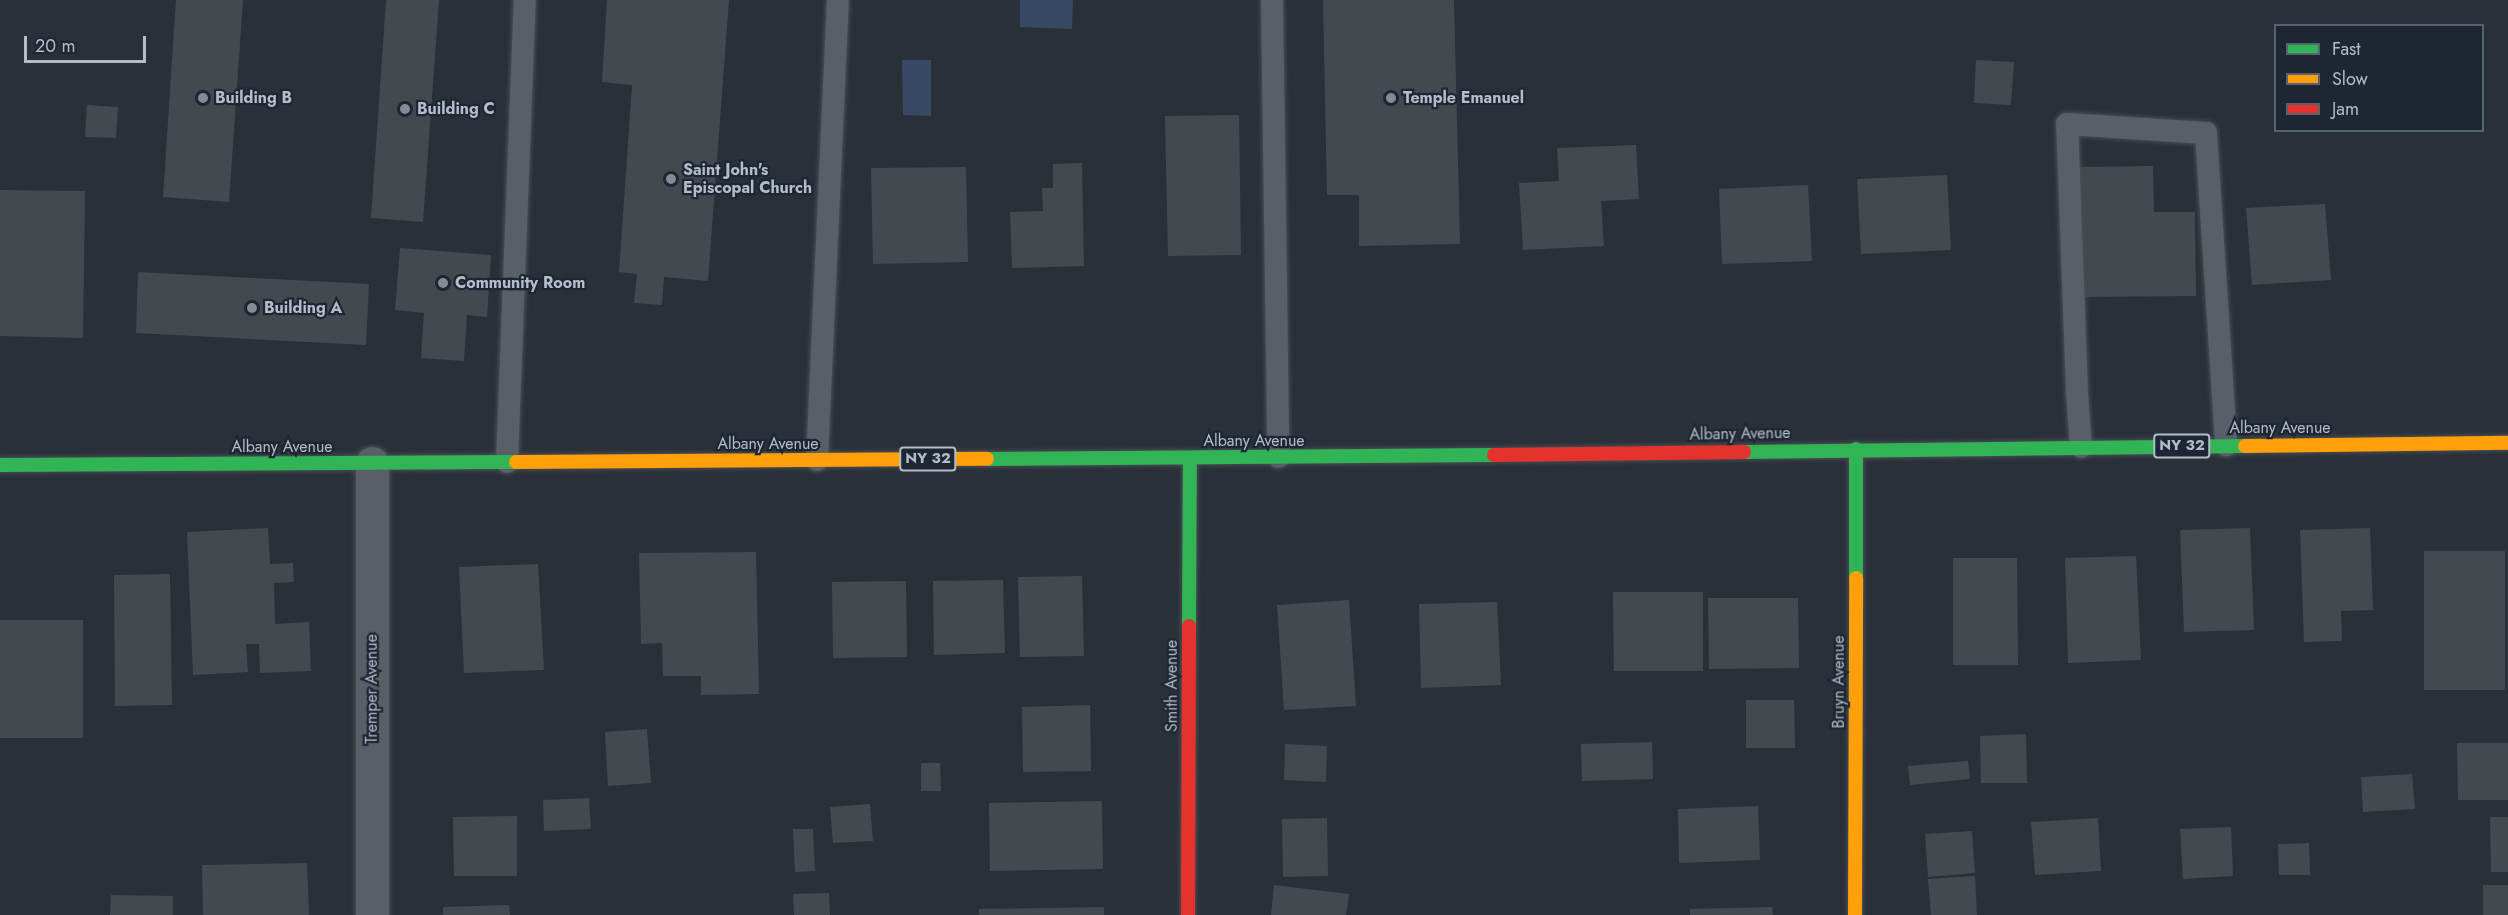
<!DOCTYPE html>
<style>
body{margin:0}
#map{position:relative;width:2508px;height:915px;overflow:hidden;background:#2a3038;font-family:Jost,sans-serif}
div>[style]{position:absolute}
.water>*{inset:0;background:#384963}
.building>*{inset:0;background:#444950}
.roads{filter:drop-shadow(0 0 2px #484c53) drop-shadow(0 0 2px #484c53)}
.lane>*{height:22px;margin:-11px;padding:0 11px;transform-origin:11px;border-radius:11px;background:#5a5e66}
.street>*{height:33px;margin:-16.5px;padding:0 16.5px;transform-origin:16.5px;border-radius:16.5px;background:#5a5e66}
.fast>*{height:14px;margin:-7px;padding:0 7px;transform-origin:7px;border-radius:7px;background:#30b455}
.slow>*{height:14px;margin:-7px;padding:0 7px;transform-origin:7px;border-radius:7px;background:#ff9f0a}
.jam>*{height:14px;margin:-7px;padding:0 7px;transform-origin:7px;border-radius:7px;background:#e5322d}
.dots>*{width:16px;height:16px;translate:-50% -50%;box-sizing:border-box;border:3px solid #1d2633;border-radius:50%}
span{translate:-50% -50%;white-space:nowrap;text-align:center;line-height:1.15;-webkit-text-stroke:4.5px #1d2633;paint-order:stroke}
.shield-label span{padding:2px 4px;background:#1d2633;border:2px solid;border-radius:4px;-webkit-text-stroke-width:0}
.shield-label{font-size:15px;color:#b4bcc9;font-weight:700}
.poi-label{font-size:16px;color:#b4bcc9;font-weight:700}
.left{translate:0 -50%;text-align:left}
.street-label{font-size:16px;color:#b4bcc9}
.legend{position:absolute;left:2274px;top:24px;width:210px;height:108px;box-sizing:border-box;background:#1d2633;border:2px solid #59626f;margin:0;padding:8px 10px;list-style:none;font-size:18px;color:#b4bcc9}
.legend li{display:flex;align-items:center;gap:12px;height:30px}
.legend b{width:30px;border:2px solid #59626f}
.scale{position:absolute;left:24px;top:36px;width:122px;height:27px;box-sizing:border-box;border:3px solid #b4bcc9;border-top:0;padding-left:8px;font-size:18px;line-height:21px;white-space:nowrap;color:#b4bcc9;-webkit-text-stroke:4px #1d2633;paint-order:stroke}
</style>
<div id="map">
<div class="water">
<i style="clip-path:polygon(1020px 0,1073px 0,1072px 29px,1020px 27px)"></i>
<i style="clip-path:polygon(902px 60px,931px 60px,931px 116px,903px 115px)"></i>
</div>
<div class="building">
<i style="clip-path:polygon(176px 0,243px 0,229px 202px,163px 197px)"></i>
<i style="clip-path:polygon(386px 0,439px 0,423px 222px,371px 218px)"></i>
<i style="clip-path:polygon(607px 0,729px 0,708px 281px,664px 277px,662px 305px,634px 303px,637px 274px,619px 272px,632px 85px,602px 82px)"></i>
<i style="clip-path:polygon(1323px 0,1454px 0,1460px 244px,1359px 246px,1359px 195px,1327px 195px)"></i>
<i style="clip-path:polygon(1976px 60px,2014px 62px,2011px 105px,1974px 103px)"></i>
<i style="clip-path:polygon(87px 105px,118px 107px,116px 138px,85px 137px)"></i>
<i style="clip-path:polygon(1239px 115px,1241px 255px,1168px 256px,1165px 116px)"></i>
<i style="clip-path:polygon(1636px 145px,1639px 199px,1601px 201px,1604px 246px,1523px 250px,1519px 183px,1559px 181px,1557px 148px)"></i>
<i style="clip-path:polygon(1082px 163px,1084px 266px,1012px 268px,1010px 212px,1043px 211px,1042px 188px,1053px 188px,1053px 164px)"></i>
<i style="clip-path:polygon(2153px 166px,2154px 212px,2195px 212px,2196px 296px,2079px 297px,2077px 167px)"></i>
<i style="clip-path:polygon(966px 167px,968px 262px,873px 264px,871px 168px)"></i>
<i style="clip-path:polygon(1947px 175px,1951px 250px,1861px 254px,1857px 179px)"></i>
<i style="clip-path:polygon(1808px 185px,1812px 261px,1722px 264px,1719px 189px)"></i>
<i style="clip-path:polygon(0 190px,85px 191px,83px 338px,0 336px)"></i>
<i style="clip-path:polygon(2325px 204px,2331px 280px,2252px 285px,2246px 208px)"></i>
<i style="clip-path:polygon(400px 248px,491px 255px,487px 317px,467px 315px,464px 361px,421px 358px,424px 313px,395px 310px)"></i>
<i style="clip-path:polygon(138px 272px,369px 284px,366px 345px,136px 333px)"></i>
<i style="clip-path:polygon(268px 528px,270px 564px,293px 563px,294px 582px,274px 583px,275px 624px,309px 622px,311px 671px,260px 673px,259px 644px,246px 644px,248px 672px,193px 675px,187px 532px)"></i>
<i style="clip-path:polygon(2250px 528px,2254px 630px,2184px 632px,2180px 530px)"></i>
<i style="clip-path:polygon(2370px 528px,2373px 610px,2341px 611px,2342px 641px,2304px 642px,2300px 530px)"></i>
<i style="clip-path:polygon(2424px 551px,2505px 551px,2505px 690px,2424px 690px)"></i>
<i style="clip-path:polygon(756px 552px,759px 694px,701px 695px,701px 676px,663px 676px,662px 643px,641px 644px,639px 553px)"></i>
<i style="clip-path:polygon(2136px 556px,2141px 660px,2068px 663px,2065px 558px)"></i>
<i style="clip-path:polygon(1953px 558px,2017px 558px,2018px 665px,1953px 665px)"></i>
<i style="clip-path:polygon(538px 564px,544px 670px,464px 673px,459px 567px)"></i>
<i style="clip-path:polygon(170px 574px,172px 705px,115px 706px,114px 575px)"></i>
<i style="clip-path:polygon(1082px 576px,1084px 656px,1020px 657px,1018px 577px)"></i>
<i style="clip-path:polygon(1003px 580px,1005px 653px,934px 655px,933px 581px)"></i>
<i style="clip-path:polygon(906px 581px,907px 657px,833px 658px,832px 582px)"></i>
<i style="clip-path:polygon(1613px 592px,1703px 592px,1703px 671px,1614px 671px)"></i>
<i style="clip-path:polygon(1708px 598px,1798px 598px,1799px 668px,1709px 669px)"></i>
<i style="clip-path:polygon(1349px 600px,1356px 706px,1284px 710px,1277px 605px)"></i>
<i style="clip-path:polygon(1497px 602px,1501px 685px,1421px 688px,1419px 604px)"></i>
<i style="clip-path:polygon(0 620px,83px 620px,83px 738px,0 738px)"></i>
<i style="clip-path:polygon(1746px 700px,1794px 700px,1795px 748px,1746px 748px)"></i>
<i style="clip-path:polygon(1090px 705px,1091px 771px,1023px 772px,1022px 707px)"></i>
<i style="clip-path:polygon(647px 729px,651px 783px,608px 786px,605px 732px)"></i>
<i style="clip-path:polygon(2026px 734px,2027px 783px,1981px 783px,1980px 736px)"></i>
<i style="clip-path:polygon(1652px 742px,1653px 779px,1582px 781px,1581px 744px)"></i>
<i style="clip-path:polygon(2457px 743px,2508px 743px,2508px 800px,2458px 800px)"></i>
<i style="clip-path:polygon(1285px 744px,1327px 746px,1326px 782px,1284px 780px)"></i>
<i style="clip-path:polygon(1968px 761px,1970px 779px,1910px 785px,1908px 766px)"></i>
<i style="clip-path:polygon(921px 763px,940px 763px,941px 791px,921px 791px)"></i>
<i style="clip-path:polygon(2412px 774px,2415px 809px,2363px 812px,2361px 777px)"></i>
<i style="clip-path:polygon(589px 798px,591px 829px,544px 831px,543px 800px)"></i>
<i style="clip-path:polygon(1102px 801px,1103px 869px,990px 871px,989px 803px)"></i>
<i style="clip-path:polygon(870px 804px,873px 841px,833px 843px,830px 807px)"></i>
<i style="clip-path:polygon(1758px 806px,1760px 860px,1679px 863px,1678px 809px)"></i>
<i style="clip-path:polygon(517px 816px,517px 876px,454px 876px,453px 817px)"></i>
<i style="clip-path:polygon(2490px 817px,2508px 817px,2508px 872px,2491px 872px)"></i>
<i style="clip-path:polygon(1327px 818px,1328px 876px,1283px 877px,1282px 819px)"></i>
<i style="clip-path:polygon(2098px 818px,2101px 871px,2035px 875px,2031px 822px)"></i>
<i style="clip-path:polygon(2231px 827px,2233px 876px,2183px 879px,2180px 829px)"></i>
<i style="clip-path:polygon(793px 829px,813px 829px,815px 871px,795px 872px)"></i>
<i style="clip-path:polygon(1972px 831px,1975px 873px,1928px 877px,1925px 834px)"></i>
<i style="clip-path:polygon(2309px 843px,2310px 875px,2279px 875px,2278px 844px)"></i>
<i style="clip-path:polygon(307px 863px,309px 915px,203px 915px,202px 865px)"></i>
<i style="clip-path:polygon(1975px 876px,1977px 915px,1931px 915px,1928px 879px)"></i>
<i style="clip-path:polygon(1274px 885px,1349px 894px,1346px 915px,1271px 915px)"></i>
<i style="clip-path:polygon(2483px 885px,2508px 885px,2508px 915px,2483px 915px)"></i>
<i style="clip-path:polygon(829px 893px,830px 915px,794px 915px,793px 894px)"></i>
<i style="clip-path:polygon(111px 895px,173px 896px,173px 915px,110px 915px)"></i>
<i style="clip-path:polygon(509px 905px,510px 915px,443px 915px,443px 907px)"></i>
<i style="clip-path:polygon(1104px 907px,1104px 915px,979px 915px,979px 909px)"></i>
<i style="clip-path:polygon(1772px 907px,1773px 915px,1690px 915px,1690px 909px)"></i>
</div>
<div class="roads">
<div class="lane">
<i style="left:1272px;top:0;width:457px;rotate:89.2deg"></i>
<i style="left:2081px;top:447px;width:55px;rotate:-94.2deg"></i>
<i style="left:2077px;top:392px;width:268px;rotate:-92.1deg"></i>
<i style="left:2067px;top:124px;width:139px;rotate:3.7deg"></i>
<i style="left:2206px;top:133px;width:313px;rotate:86.3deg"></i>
<i style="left:817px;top:460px;width:460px;rotate:-87.4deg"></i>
<i style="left:507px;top:462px;width:462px;rotate:-87.8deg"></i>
</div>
<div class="street">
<i style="left:372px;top:463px;width:452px;rotate:90deg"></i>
</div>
<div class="fast">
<i style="left:1744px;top:452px;width:501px;rotate:-0.69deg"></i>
<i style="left:987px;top:459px;width:507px;rotate:-0.45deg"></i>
<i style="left:0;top:465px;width:516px;rotate:-0.33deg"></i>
<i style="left:1856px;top:578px;width:129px;rotate:-90deg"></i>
<i style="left:1189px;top:626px;width:168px;rotate:-89.7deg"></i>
</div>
<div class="slow">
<i style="left:2245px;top:446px;width:263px;rotate:-0.7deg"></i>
<i style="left:516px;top:462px;width:471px;rotate:-0.4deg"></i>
<i style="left:1855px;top:915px;width:337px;rotate:-89.8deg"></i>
</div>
<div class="jam">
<i style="left:1494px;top:455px;width:250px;rotate:-0.7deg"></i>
<i style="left:1188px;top:915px;width:289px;rotate:-89.8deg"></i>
</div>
</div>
<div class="dots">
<i style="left:203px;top:98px;background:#848b96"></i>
<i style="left:1391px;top:98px;background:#848b96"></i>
<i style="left:405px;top:109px;background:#848b96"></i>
<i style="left:671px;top:179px;background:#848b96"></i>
<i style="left:443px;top:283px;background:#848b96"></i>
<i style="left:252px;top:308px;background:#848b96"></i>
</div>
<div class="shield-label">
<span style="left:2182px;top:446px">NY 32</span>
<span style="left:928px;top:459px">NY 32</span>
</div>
<div class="poi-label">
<span class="left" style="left:215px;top:98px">Building B</span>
<span class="left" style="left:1403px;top:98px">Temple Emanuel</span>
<span class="left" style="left:417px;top:109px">Building C</span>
<span class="left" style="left:683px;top:179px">Saint John's<br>Episcopal Church</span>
<span class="left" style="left:455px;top:283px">Community Room</span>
<span class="left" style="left:264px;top:308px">Building A</span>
</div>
<div class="street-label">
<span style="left:2280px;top:428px">Albany Avenue</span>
<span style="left:1740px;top:434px;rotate:-1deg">Albany Avenue</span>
<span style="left:1254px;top:441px">Albany Avenue</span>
<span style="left:768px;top:444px">Albany Avenue</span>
<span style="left:282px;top:447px">Albany Avenue</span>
<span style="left:1839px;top:682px;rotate:-90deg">Bruyn Avenue</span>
<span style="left:1172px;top:686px;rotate:-90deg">Smith Avenue</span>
<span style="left:372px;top:689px;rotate:-90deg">Tremper Avenue</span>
</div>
<ul class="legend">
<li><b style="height:8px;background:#30b455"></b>Fast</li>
<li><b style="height:8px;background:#ff9f0a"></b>Slow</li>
<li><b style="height:8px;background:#e5322d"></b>Jam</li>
</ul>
<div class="scale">20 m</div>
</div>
